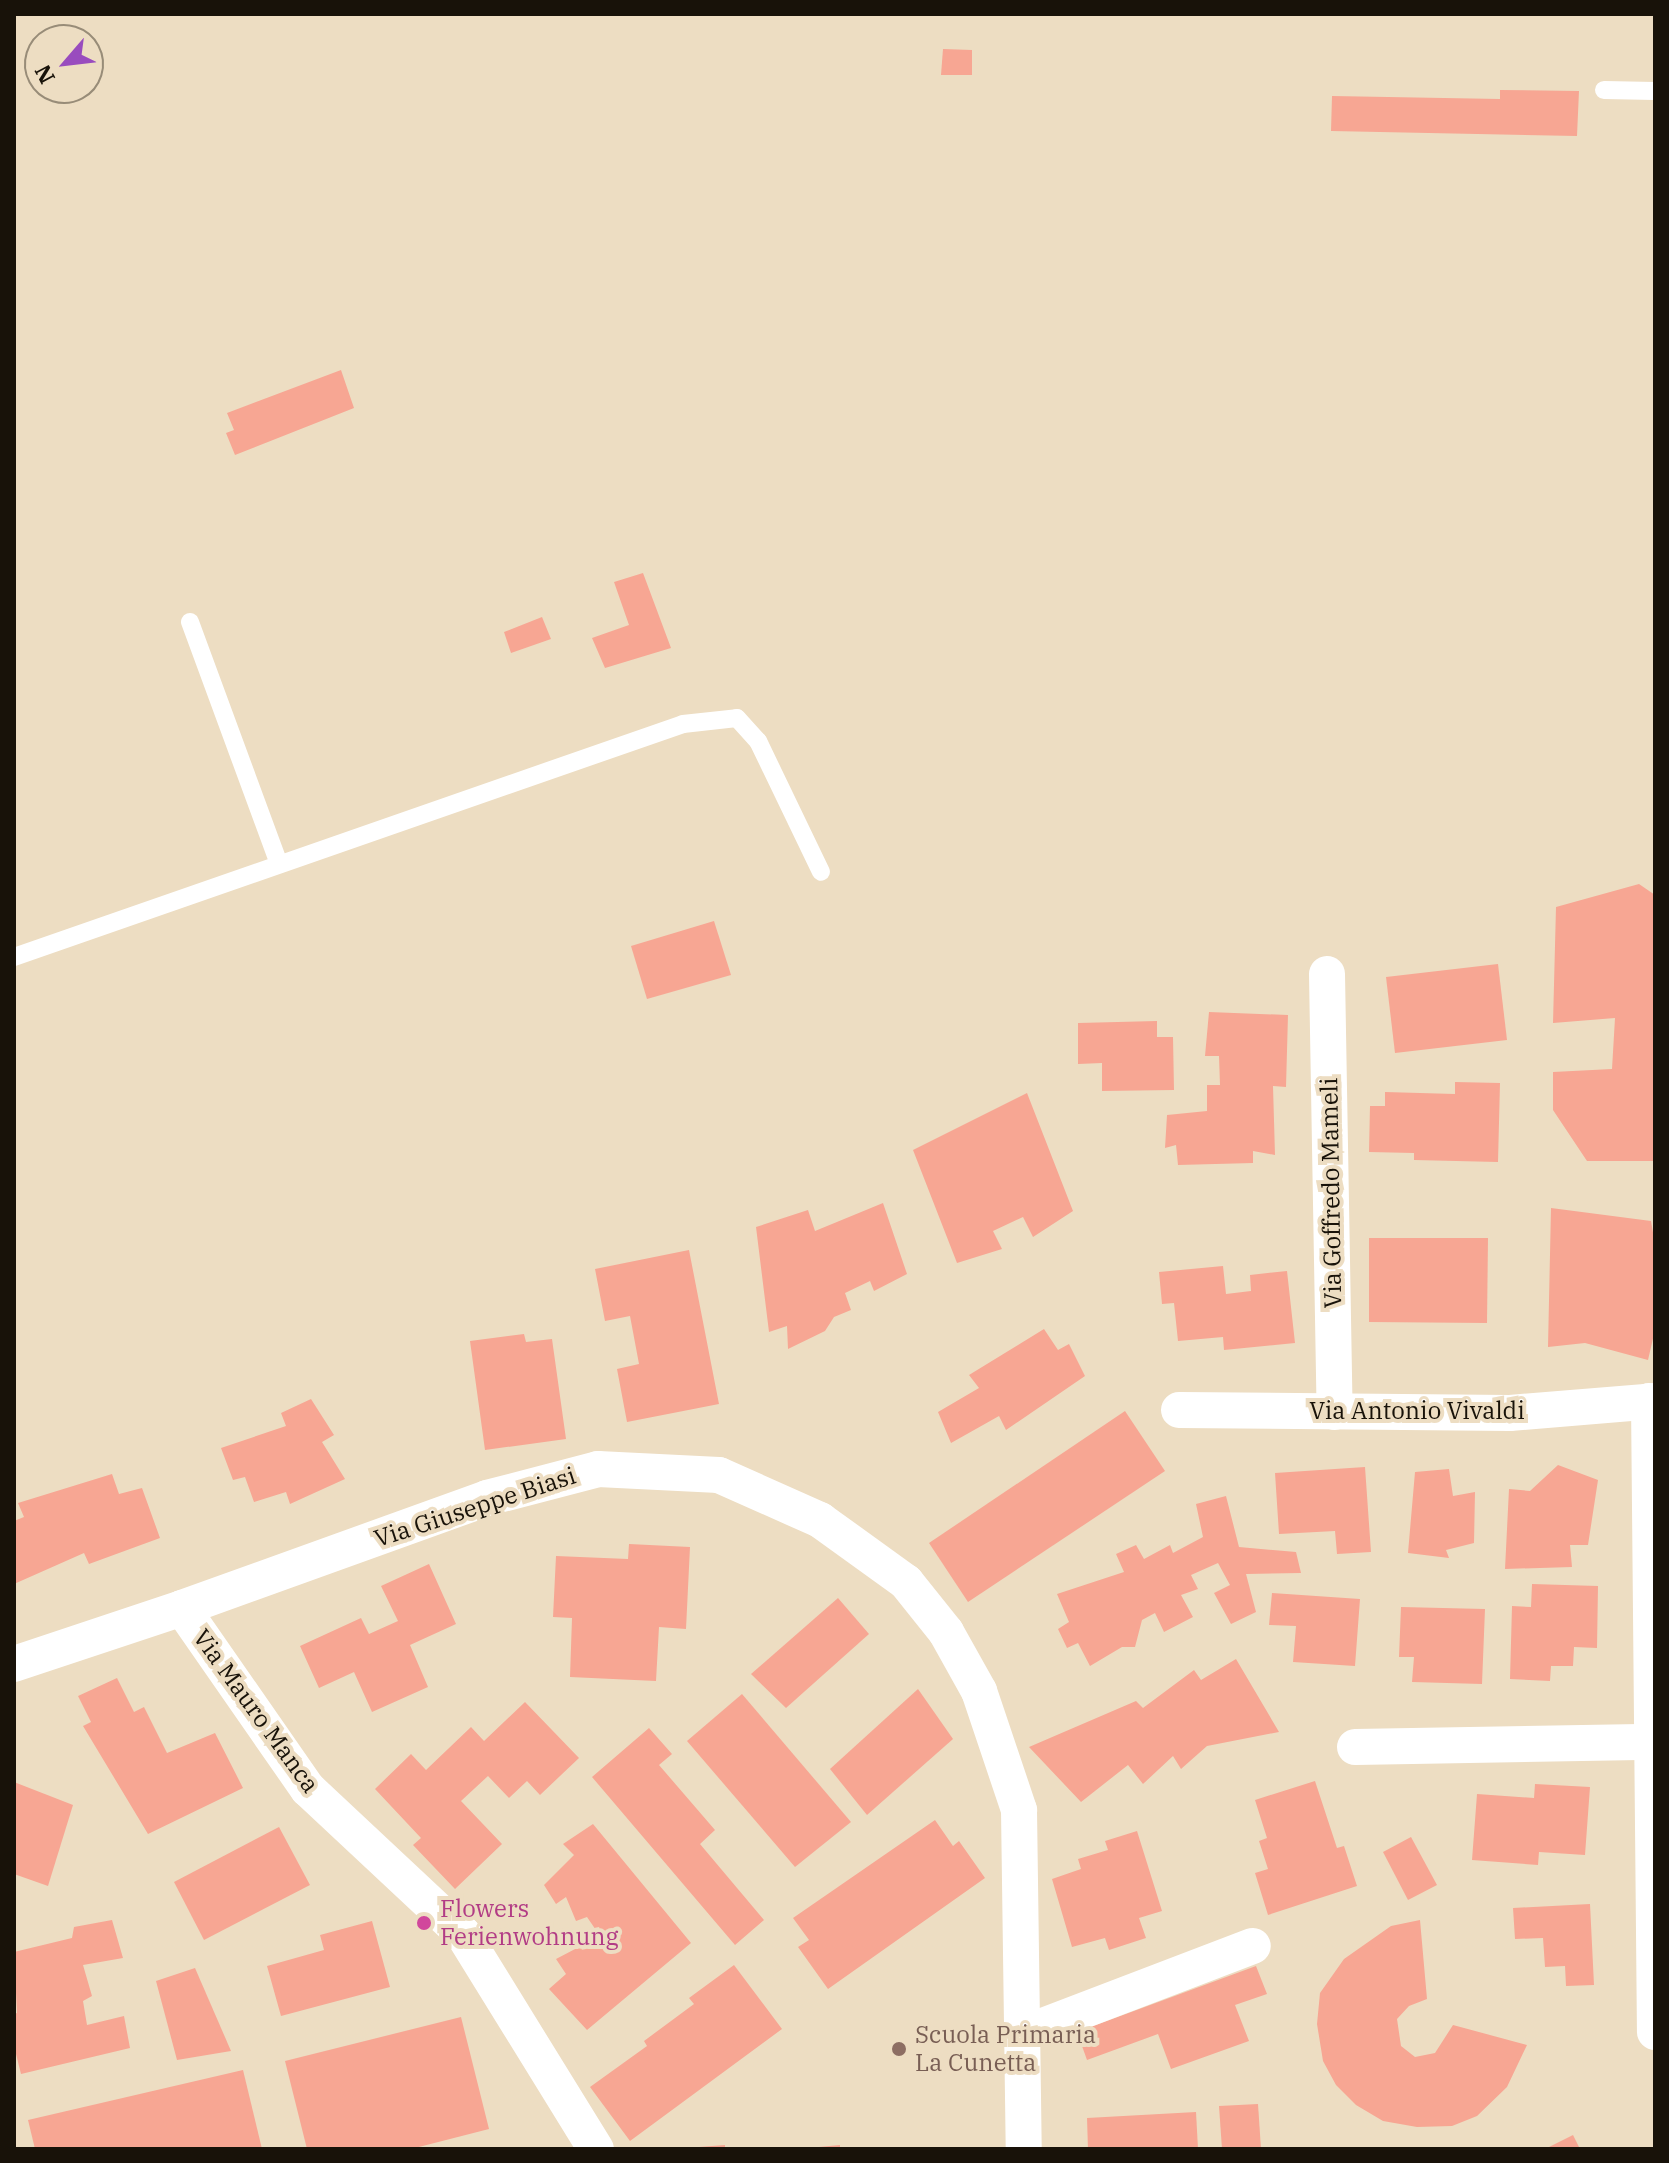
<!DOCTYPE html>
<style>
body{margin:0}
#map{position:relative;width:1669px;height:2163px;overflow:hidden;background:#edddc2;font-family:"IBM Plex Serif",serif}
div>[style]{position:absolute}
.building>*{inset:0;background:#f7a693}
.service>*{height:18px;margin:-9px;padding:0 9px;transform-origin:9px;border-radius:9px;background:#fff}
.minor>*{height:36px;margin:-18px;padding:0 18px;transform-origin:18px;border-radius:18px;background:#fff}
.dots>*{width:22px;height:22px;translate:-50% -50%;box-sizing:border-box;border:4px solid #edddc2;border-radius:50%}
span{translate:-50% -50%;white-space:nowrap;text-align:center;line-height:1.15;-webkit-text-stroke:8px #edddc2;paint-order:stroke}
.street-label{font-size:24px;color:#181209}
.hotel-label{font-size:24px;color:#b23c85}
.left{translate:0 -50%;text-align:left}
.education-label{font-size:24px;color:#785e54}
.frame{position:absolute;inset:0;border:16px solid #181209;pointer-events:none}
.north{position:absolute;left:24px;top:24px;width:80px;height:80px;box-sizing:border-box;background:#edddc2;border:2px solid #988c78;border-radius:50%;rotate:242deg;font-size:22px;font-weight:700;line-height:32px;text-align:center;color:#181209}
.north::after{content:'';display:block;margin:auto;width:28px;height:36px;background:#994cbe;clip-path:polygon(50% 0,100% 100%,50% 72%,0 100%)}
</style>
<div id="map">
<div class="building">
<i style="clip-path:polygon(943px 49px,972px 50px,972px 75px,941px 75px)"></i>
<i style="clip-path:polygon(1500px 90px,1579px 91px,1577px 136px,1331px 131px,1332px 96px,1500px 99px)"></i>
<i style="clip-path:polygon(341px 370px,354px 408px,235px 455px,226px 433px,234px 430px,227px 413px)"></i>
<i style="clip-path:polygon(643px 573px,671px 648px,605px 668px,592px 638px,629px 625px,614px 582px)"></i>
<i style="clip-path:polygon(542px 617px,551px 639px,511px 653px,504px 632px)"></i>
<i style="clip-path:polygon(1639px 884px,1655px 895px,1655px 1161px,1587px 1161px,1553px 1110px,1553px 1072px,1612px 1069px,1615px 1018px,1553px 1023px,1556px 907px)"></i>
<i style="clip-path:polygon(714px 921px,731px 975px,647px 999px,631px 946px)"></i>
<i style="clip-path:polygon(1498px 964px,1507px 1040px,1395px 1053px,1386px 977px)"></i>
<i style="clip-path:polygon(1209px 1012px,1288px 1015px,1286px 1087px,1273px 1086px,1275px 1155px,1253px 1151px,1253px 1163px,1178px 1165px,1176px 1145px,1165px 1148px,1167px 1115px,1207px 1111px,1207px 1085px,1220px 1085px,1219px 1056px,1205px 1056px)"></i>
<i style="clip-path:polygon(1157px 1021px,1157px 1037px,1173px 1037px,1174px 1090px,1102px 1091px,1102px 1063px,1078px 1064px,1078px 1023px)"></i>
<i style="clip-path:polygon(1455px 1082px,1500px 1083px,1498px 1162px,1414px 1160px,1414px 1153px,1369px 1152px,1370px 1106px,1385px 1106px,1385px 1092px,1455px 1094px)"></i>
<i style="clip-path:polygon(1027px 1093px,1073px 1211px,1033px 1237px,1023px 1217px,993px 1231px,1002px 1249px,957px 1263px,913px 1150px)"></i>
<i style="clip-path:polygon(883px 1203px,907px 1274px,874px 1291px,870px 1281px,845px 1293px,851px 1310px,834px 1317px,825px 1331px,788px 1349px,787px 1326px,769px 1332px,756px 1227px,808px 1210px,815px 1231px)"></i>
<i style="clip-path:polygon(1551px 1208px,1651px 1221px,1655px 1244px,1655px 1330px,1648px 1360px,1585px 1343px,1548px 1347px)"></i>
<i style="clip-path:polygon(1369px 1238px,1488px 1238px,1487px 1323px,1369px 1322px)"></i>
<i style="clip-path:polygon(689px 1250px,719px 1404px,627px 1422px,617px 1369px,639px 1364px,630px 1316px,605px 1321px,595px 1269px)"></i>
<i style="clip-path:polygon(1223px 1266px,1226px 1294px,1251px 1291px,1250px 1275px,1287px 1271px,1295px 1343px,1224px 1350px,1223px 1337px,1178px 1341px,1174px 1303px,1162px 1304px,1159px 1272px)"></i>
<i style="clip-path:polygon(1044px 1329px,1058px 1350px,1069px 1344px,1085px 1376px,1006px 1430px,999px 1416px,951px 1443px,938px 1412px,979px 1388px,969px 1375px)"></i>
<i style="clip-path:polygon(524px 1334px,526px 1342px,552px 1339px,566px 1439px,485px 1450px,470px 1341px)"></i>
<i style="clip-path:polygon(311px 1399px,334px 1435px,322px 1442px,345px 1479px,290px 1504px,286px 1492px,254px 1502px,245px 1477px,233px 1480px,221px 1448px,286px 1426px,281px 1413px)"></i>
<i style="clip-path:polygon(1125px 1411px,1165px 1471px,968px 1602px,929px 1543px)"></i>
<i style="clip-path:polygon(1558px 1465px,1598px 1480px,1588px 1545px,1570px 1545px,1572px 1567px,1505px 1569px,1509px 1489px,1530px 1491px)"></i>
<i style="clip-path:polygon(1365px 1467px,1371px 1552px,1337px 1554px,1335px 1531px,1279px 1534px,1275px 1473px)"></i>
<i style="clip-path:polygon(1449px 1469px,1453px 1496px,1475px 1492px,1474px 1543px,1446px 1550px,1449px 1558px,1408px 1553px,1415px 1472px)"></i>
<i style="clip-path:polygon(112px 1474px,119px 1494px,142px 1488px,160px 1538px,89px 1564px,84px 1553px,14px 1584px,14px 1521px,24px 1517px,18px 1503px)"></i>
<i style="clip-path:polygon(1226px 1496px,1239px 1547px,1296px 1552px,1301px 1573px,1246px 1574px,1256px 1612px,1231px 1624px,1214px 1593px,1230px 1585px,1218px 1563px,1191px 1575px,1198px 1589px,1181px 1595px,1193px 1617px,1164px 1632px,1155px 1613px,1142px 1620px,1135px 1647px,1122px 1647px,1090px 1666px,1078px 1643px,1067px 1648px,1058px 1629px,1069px 1622px,1057px 1594px,1124px 1572px,1116px 1554px,1136px 1545px,1144px 1559px,1170px 1545px,1173px 1553px,1203px 1537px,1196px 1504px)"></i>
<i style="clip-path:polygon(629px 1544px,690px 1547px,686px 1629px,659px 1627px,656px 1681px,570px 1677px,572px 1618px,553px 1617px,556px 1556px,628px 1559px)"></i>
<i style="clip-path:polygon(429px 1564px,456px 1624px,410px 1645px,428px 1687px,372px 1712px,354px 1672px,319px 1688px,300px 1646px,361px 1618px,369px 1634px,398px 1621px,381px 1586px)"></i>
<i style="clip-path:polygon(1532px 1584px,1598px 1586px,1597px 1648px,1574px 1647px,1573px 1666px,1551px 1666px,1550px 1681px,1510px 1679px,1512px 1606px,1531px 1607px)"></i>
<i style="clip-path:polygon(1272px 1593px,1360px 1599px,1355px 1666px,1293px 1662px,1296px 1626px,1269px 1625px)"></i>
<i style="clip-path:polygon(838px 1598px,869px 1634px,786px 1708px,751px 1674px)"></i>
<i style="clip-path:polygon(1401px 1607px,1485px 1609px,1482px 1684px,1412px 1682px,1414px 1657px,1399px 1657px)"></i>
<i style="clip-path:polygon(1236px 1659px,1279px 1732px,1207px 1746px,1181px 1769px,1173px 1756px,1143px 1784px,1128px 1765px,1081px 1802px,1029px 1747px,1136px 1701px,1143px 1708px,1194px 1670px,1201px 1680px)"></i>
<i style="clip-path:polygon(117px 1678px,134px 1712px,144px 1707px,167px 1753px,215px 1733px,243px 1788px,148px 1834px,83px 1726px,91px 1722px,78px 1696px)"></i>
<i style="clip-path:polygon(918px 1689px,953px 1739px,867px 1815px,830px 1769px)"></i>
<i style="clip-path:polygon(742px 1694px,851px 1822px,795px 1867px,687px 1741px)"></i>
<i style="clip-path:polygon(525px 1702px,579px 1758px,540px 1795px,527px 1781px,509px 1798px,488px 1776px,461px 1801px,502px 1844px,455px 1889px,413px 1845px,421px 1838px,375px 1789px,411px 1754px,426px 1770px,471px 1727px,484px 1741px)"></i>
<i style="clip-path:polygon(649px 1728px,672px 1754px,659px 1765px,715px 1830px,700px 1844px,764px 1920px,735px 1945px,592px 1777px)"></i>
<i style="clip-path:polygon(1315px 1781px,1337px 1848px,1344px 1846px,1357px 1886px,1268px 1915px,1255px 1873px,1268px 1869px,1259px 1841px,1267px 1838px,1255px 1800px)"></i>
<i style="clip-path:polygon(14px 1782px,73px 1805px,48px 1886px,14px 1874px)"></i>
<i style="clip-path:polygon(1535px 1784px,1590px 1787px,1585px 1855px,1539px 1852px,1538px 1865px,1472px 1860px,1477px 1794px,1534px 1798px)"></i>
<i style="clip-path:polygon(935px 1820px,953px 1846px,959px 1841px,985px 1878px,828px 1989px,798px 1947px,809px 1940px,793px 1918px)"></i>
<i style="clip-path:polygon(593px 1824px,691px 1943px,587px 2030px,549px 1989px,566px 1974px,556px 1959px,600px 1936px,587px 1917px,576px 1921px,566px 1897px,556px 1904px,544px 1885px,574px 1855px,563px 1844px)"></i>
<i style="clip-path:polygon(279px 1827px,310px 1885px,204px 1940px,174px 1882px)"></i>
<i style="clip-path:polygon(1137px 1831px,1162px 1911px,1139px 1918px,1146px 1938px,1109px 1950px,1105px 1938px,1072px 1947px,1052px 1879px,1081px 1869px,1078px 1859px,1108px 1850px,1105px 1841px)"></i>
<i style="clip-path:polygon(1411px 1837px,1437px 1885px,1408px 1900px,1383px 1852px)"></i>
<i style="clip-path:polygon(1590px 1904px,1594px 1985px,1566px 1986px,1565px 1966px,1545px 1967px,1543px 1938px,1515px 1939px,1513px 1908px)"></i>
<i style="clip-path:polygon(112px 1920px,123px 1958px,83px 1965px,92px 1996px,83px 2001px,87px 2025px,124px 2016px,130px 2048px,21px 2074px,14px 2046px,14px 2014px,17px 2013px,14px 1952px,72px 1938px,74px 1927px)"></i>
<i style="clip-path:polygon(1420px 1920px,1427px 1999px,1409px 2006px,1397px 2019px,1401px 2046px,1415px 2057px,1435px 2053px,1453px 2025px,1527px 2045px,1507px 2087px,1477px 2116px,1452px 2126px,1417px 2127px,1383px 2121px,1356px 2105px,1336px 2085px,1323px 2061px,1317px 2024px,1320px 1993px,1344px 1959px,1391px 1926px)"></i>
<i style="clip-path:polygon(372px 1921px,390px 1987px,281px 2016px,267px 1966px,324px 1950px,320px 1935px)"></i>
<i style="clip-path:polygon(734px 1965px,782px 2029px,630px 2141px,590px 2087px,647px 2046px,644px 2041px,694px 2004px,689px 1998px)"></i>
<i style="clip-path:polygon(1256px 1966px,1267px 1994px,1235px 2005px,1249px 2041px,1171px 2069px,1158px 2034px,1087px 2060px,1077px 2032px)"></i>
<i style="clip-path:polygon(195px 1968px,231px 2051px,177px 2060px,156px 1981px)"></i>
<i style="clip-path:polygon(461px 2017px,489px 2129px,411px 2149px,307px 2149px,285px 2061px)"></i>
<i style="clip-path:polygon(243px 2070px,262px 2149px,35px 2149px,28px 2120px)"></i>
<i style="clip-path:polygon(1258px 2104px,1261px 2149px,1222px 2149px,1219px 2106px)"></i>
<i style="clip-path:polygon(1196px 2112px,1198px 2149px,1088px 2149px,1087px 2118px)"></i>
<i style="clip-path:polygon(1573px 2135px,1580px 2149px,1545px 2149px)"></i>
<i style="clip-path:polygon(725px 2145px,725px 2149px,699px 2149px,699px 2147px)"></i>
<i style="clip-path:polygon(840px 2145px,840px 2149px,819px 2149px,819px 2147px)"></i>
</div>
<div class="service">
<i style="left:1604px;top:90px;width:51px;rotate:1.1deg"></i>
<i style="left:190px;top:622px;width:258px;rotate:69.8deg"></i>
<i style="left:14px;top:957px;width:708px;rotate:-19.2deg"></i>
<i style="left:683px;top:724px;width:54px;rotate:-6.3deg"></i>
<i style="left:737px;top:718px;width:31px;rotate:48deg"></i>
<i style="left:758px;top:741px;width:145px;rotate:64.3deg"></i>
</div>
<div class="minor">
<i style="left:1327px;top:974px;width:438px;rotate:89deg"></i>
<i style="left:1649px;top:1401px;width:631px;rotate:89.46deg"></i>
<i style="left:1179px;top:1410px;width:331px;rotate:0.5deg"></i>
<i style="left:1510px;top:1413px;width:145px;rotate:-4.7deg"></i>
<i style="left:182px;top:1608px;width:221px;rotate:55.2deg"></i>
<i style="left:308px;top:1789px;width:212px;rotate:43.1deg"></i>
<i style="left:463px;top:1934px;width:253px;rotate:58.3deg"></i>
<i style="left:14px;top:1664px;width:177px;rotate:-18.4deg"></i>
<i style="left:182px;top:1608px;width:324px;rotate:-19.8deg"></i>
<i style="left:487px;top:1498px;width:115px;rotate:-14.6deg"></i>
<i style="left:598px;top:1469px;width:121px;rotate:2.8deg"></i>
<i style="left:719px;top:1475px;width:111px;rotate:24deg"></i>
<i style="left:820px;top:1520px;width:106px;rotate:35.8deg"></i>
<i style="left:906px;top:1582px;width:64px;rotate:51.3deg"></i>
<i style="left:946px;top:1632px;width:68px;rotate:60.8deg"></i>
<i style="left:979px;top:1691px;width:126px;rotate:71.4deg"></i>
<i style="left:1019px;top:1810px;width:339px;rotate:89.2deg"></i>
<i style="left:1355px;top:1747px;width:300px;rotate:-1deg"></i>
<i style="left:1022px;top:2034px;width:247px;rotate:-20.9deg"></i>
</div>
<div class="dots">
<i style="left:424px;top:1923px;background:#d1479c"></i>
<i style="left:899px;top:2049px;background:#8d6e63"></i>
</div>
<div class="street-label">
<span style="left:1331px;top:1193px;rotate:-91deg">Via Goffredo Mameli</span>
<span style="left:1417px;top:1411px">Via Antonio Vivaldi</span>
<span style="left:475px;top:1507px;rotate:-18deg">Via Giuseppe Biasi</span>
<span style="left:256px;top:1711px;rotate:54deg">Via Mauro Manca</span>
</div>
<div class="hotel-label">
<span class="left" style="left:440px;top:1923px">Flowers<br>Ferienwohnung</span>
</div>
<div class="education-label">
<span class="left" style="left:915px;top:2049px">Scuola Primaria<br>La Cunetta</span>
</div>
<div class="frame"></div>
<div class="north">N</div>
</div>
